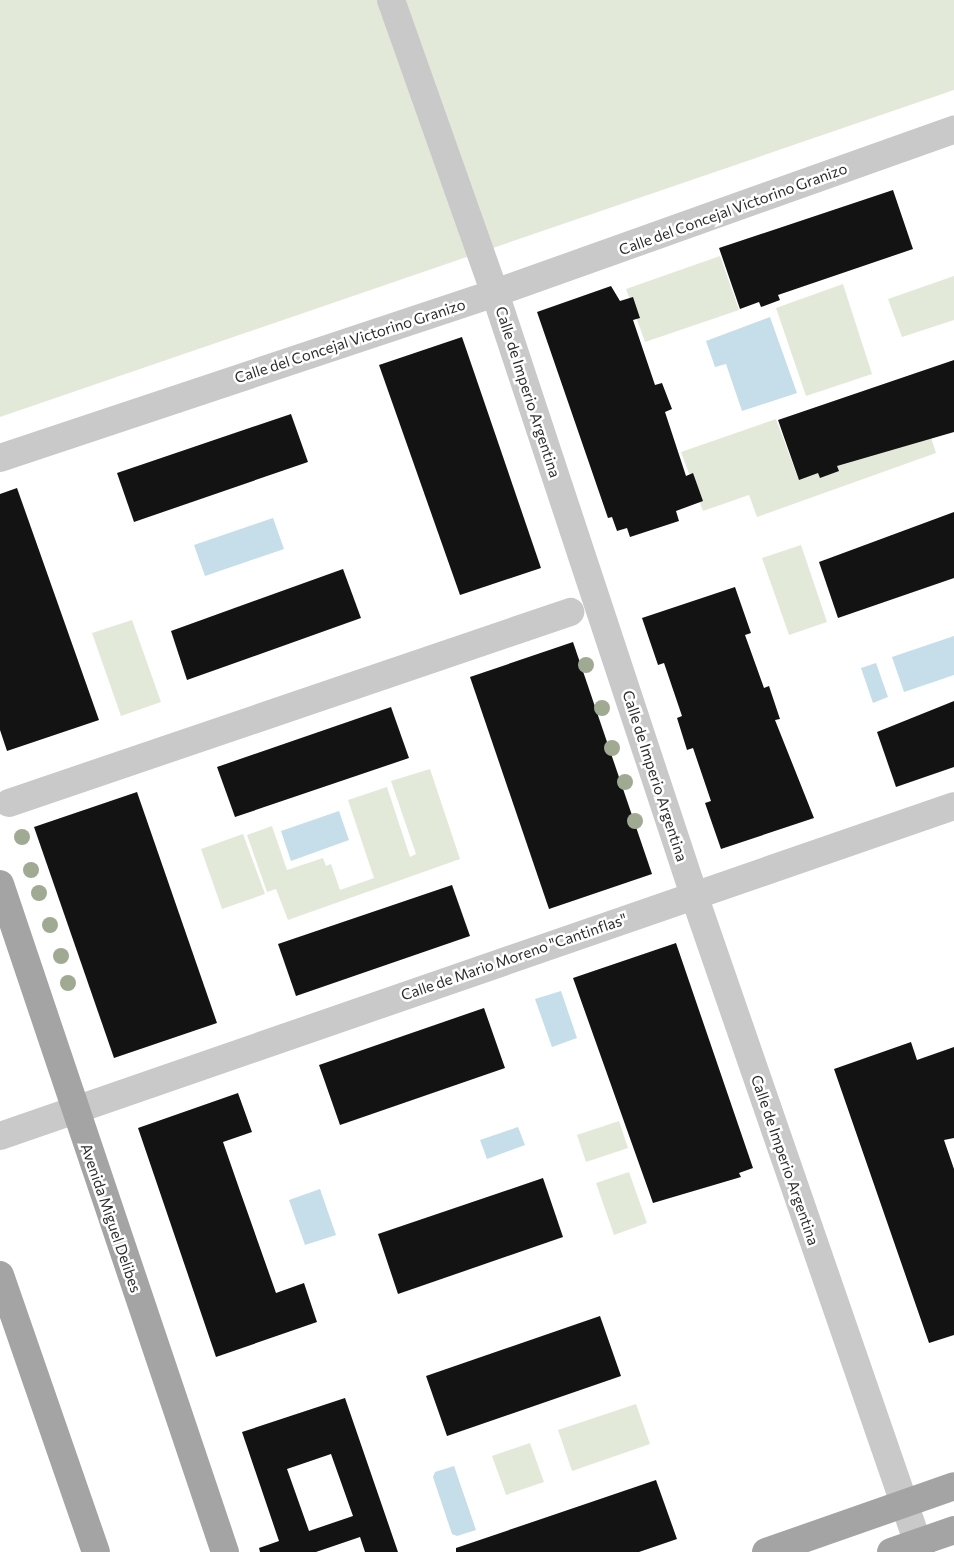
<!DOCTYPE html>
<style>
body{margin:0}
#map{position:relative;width:954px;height:1552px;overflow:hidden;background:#fff;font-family:Commissioner,sans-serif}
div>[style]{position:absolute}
.green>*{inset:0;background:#e3e9d9}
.water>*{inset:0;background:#c5dee9}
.building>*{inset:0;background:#131313}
.minor>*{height:28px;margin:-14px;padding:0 14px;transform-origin:14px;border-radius:14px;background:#c9c9c9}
.major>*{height:28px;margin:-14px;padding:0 14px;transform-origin:14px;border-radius:14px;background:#a4a4a4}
.trees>*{width:16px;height:16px;margin:-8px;border-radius:50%;background:#a0aa93}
span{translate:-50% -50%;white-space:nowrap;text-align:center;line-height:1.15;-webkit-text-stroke:5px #fff;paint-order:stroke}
.street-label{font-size:15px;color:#2c2c2c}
</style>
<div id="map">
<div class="green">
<i style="clip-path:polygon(0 0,954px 0,954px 90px,0 417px)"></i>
<i style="clip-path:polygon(720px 256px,739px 310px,645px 342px,626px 289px)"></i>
<i style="clip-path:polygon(954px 276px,954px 320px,902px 337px,888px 299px)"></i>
<i style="clip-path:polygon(843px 284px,872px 374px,806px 396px,776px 308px)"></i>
<i style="clip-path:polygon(776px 419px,798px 478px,929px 431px,936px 453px,757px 517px,749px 495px,703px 511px,681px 452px)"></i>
<i style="clip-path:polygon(801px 545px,827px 622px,789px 635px,762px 558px)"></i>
<i style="clip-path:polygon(132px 620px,161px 702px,121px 716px,92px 633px)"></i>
<i style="clip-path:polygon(430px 769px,460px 859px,288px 920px,276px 889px,267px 892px,247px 835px,272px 826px,287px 870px,323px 858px,326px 866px,331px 864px,340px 890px,374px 878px,348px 800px,387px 787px,410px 857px,416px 854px,391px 781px)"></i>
<i style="clip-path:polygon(243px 834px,265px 894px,222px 909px,201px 849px)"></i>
<i style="clip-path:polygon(619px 1121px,628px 1148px,586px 1162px,577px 1135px)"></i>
<i style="clip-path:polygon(629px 1172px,647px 1223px,614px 1235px,596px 1183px)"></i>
<i style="clip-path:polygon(636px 1404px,650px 1444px,572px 1471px,558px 1430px)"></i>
<i style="clip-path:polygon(530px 1443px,544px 1482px,506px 1495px,492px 1456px)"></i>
</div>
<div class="water">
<i style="clip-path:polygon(770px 317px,797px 393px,742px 411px,726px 364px,715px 367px,706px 341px)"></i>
<i style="clip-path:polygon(273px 518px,284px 549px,205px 576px,194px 545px)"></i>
<i style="clip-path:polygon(954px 636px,954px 675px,904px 692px,892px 657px)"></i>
<i style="clip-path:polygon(876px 663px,888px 697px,873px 703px,861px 668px)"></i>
<i style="clip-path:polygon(339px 811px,349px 840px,291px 861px,281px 831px)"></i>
<i style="clip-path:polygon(561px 991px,577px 1038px,552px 1047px,535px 999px)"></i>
<i style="clip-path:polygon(518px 1127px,525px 1145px,487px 1159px,480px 1140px)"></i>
<i style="clip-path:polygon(320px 1189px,336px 1235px,305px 1245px,289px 1200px)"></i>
<i style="clip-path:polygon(454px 1466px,476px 1530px,457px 1536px,452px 1534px,433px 1477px,435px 1472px)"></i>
</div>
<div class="building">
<i style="clip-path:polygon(893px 190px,913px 249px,778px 295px,780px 300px,761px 307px,759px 302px,740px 309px,719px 248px)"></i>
<i style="clip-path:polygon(611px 286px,620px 301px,633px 297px,640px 318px,633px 320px,655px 385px,662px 383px,672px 409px,665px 412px,686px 476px,693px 473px,703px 501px,676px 511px,679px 521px,630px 537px,627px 528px,617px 531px,612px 517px,608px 518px,537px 312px)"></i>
<i style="clip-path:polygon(462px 337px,541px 568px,460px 595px,379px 365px)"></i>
<i style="clip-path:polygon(954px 360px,954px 432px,837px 466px,839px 471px,820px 478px,818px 473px,799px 480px,778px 420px)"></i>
<i style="clip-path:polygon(291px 414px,308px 462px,134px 522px,117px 473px)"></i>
<i style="clip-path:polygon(17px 488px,99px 720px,7px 751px,0 730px,0 494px)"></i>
<i style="clip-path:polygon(954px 512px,954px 578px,838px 618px,819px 562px)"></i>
<i style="clip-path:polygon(343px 569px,361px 618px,187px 680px,171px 631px)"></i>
<i style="clip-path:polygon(735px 587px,751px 633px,745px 635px,764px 688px,769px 686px,780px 719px,775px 720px,814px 818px,721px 849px,705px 803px,711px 801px,693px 748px,687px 750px,677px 718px,682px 716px,664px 663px,658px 665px,642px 618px)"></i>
<i style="clip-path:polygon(573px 642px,652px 874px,549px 909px,470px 677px)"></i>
<i style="clip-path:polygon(954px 701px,954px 767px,896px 787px,877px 732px)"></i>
<i style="clip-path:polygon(391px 707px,409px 758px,235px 817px,217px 767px)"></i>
<i style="clip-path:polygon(137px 792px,217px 1023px,114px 1058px,34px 827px)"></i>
<i style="clip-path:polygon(452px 885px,470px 936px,296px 996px,278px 944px)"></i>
<i style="clip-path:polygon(676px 943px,753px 1168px,739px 1173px,741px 1177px,653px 1203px,573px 978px)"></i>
<i style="clip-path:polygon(484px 1008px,505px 1068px,340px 1125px,319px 1065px)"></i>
<i style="clip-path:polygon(911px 1042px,917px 1060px,954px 1047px,954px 1138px,944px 1140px,954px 1169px,954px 1335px,929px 1343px,834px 1069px)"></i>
<i style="clip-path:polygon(238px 1093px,252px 1132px,223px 1142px,240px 1191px,276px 1293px,304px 1283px,317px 1322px,216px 1357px,138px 1128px)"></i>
<i style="clip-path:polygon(543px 1178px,563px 1237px,398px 1294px,378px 1234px)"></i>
<i style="clip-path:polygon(600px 1316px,621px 1376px,447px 1436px,426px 1376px)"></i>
<i style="clip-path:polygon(evenodd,345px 1398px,398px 1552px,365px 1552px,360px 1537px,316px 1552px,260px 1552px,259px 1548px,279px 1541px,242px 1432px,345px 1398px,331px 1454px,353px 1516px,309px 1531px,287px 1469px,331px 1454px)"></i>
<i style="clip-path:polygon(656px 1480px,677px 1539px,639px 1552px,456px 1552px,456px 1548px)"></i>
</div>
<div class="minor">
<i style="left:391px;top:0;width:311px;rotate:70.5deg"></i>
<i style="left:495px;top:293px;width:634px;rotate:71.71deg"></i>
<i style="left:694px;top:895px;width:695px;rotate:70.94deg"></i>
<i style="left:0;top:458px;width:522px;rotate:-18.43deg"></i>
<i style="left:495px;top:293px;width:487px;rotate:-19.6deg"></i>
<i style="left:9px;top:803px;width:593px;rotate:-18.8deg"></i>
<i style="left:0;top:1136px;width:1009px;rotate:-19.08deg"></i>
</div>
<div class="major">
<i style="left:0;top:884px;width:705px;rotate:71.39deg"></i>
<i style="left:0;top:1275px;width:293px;rotate:70.9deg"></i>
<i style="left:766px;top:1552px;width:199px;rotate:-19.3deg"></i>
<i style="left:891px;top:1552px;width:67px;rotate:-19.2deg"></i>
</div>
<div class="trees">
<i style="left:586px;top:665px"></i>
<i style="left:602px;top:708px"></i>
<i style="left:612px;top:748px"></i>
<i style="left:625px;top:782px"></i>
<i style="left:635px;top:821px"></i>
<i style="left:22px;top:837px"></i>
<i style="left:31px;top:870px"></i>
<i style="left:39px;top:893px"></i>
<i style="left:50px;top:925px"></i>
<i style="left:61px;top:956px"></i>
<i style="left:68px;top:983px"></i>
</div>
<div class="street-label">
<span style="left:733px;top:209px;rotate:-20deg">Calle del Concejal Victorino Granizo</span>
<span style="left:350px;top:341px;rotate:-18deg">Calle del Concejal Victorino Granizo</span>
<span style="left:528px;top:392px;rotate:72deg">Calle de Imperio Argentina</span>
<span style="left:655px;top:776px;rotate:72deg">Calle de Imperio Argentina</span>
<span style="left:514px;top:957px;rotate:-19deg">Calle de Mario Moreno "Cantinflas"</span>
<span style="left:785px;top:1160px;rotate:71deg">Calle de Imperio Argentina</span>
<span style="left:111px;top:1218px;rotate:71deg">Avenida Miguel Delibes</span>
</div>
</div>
